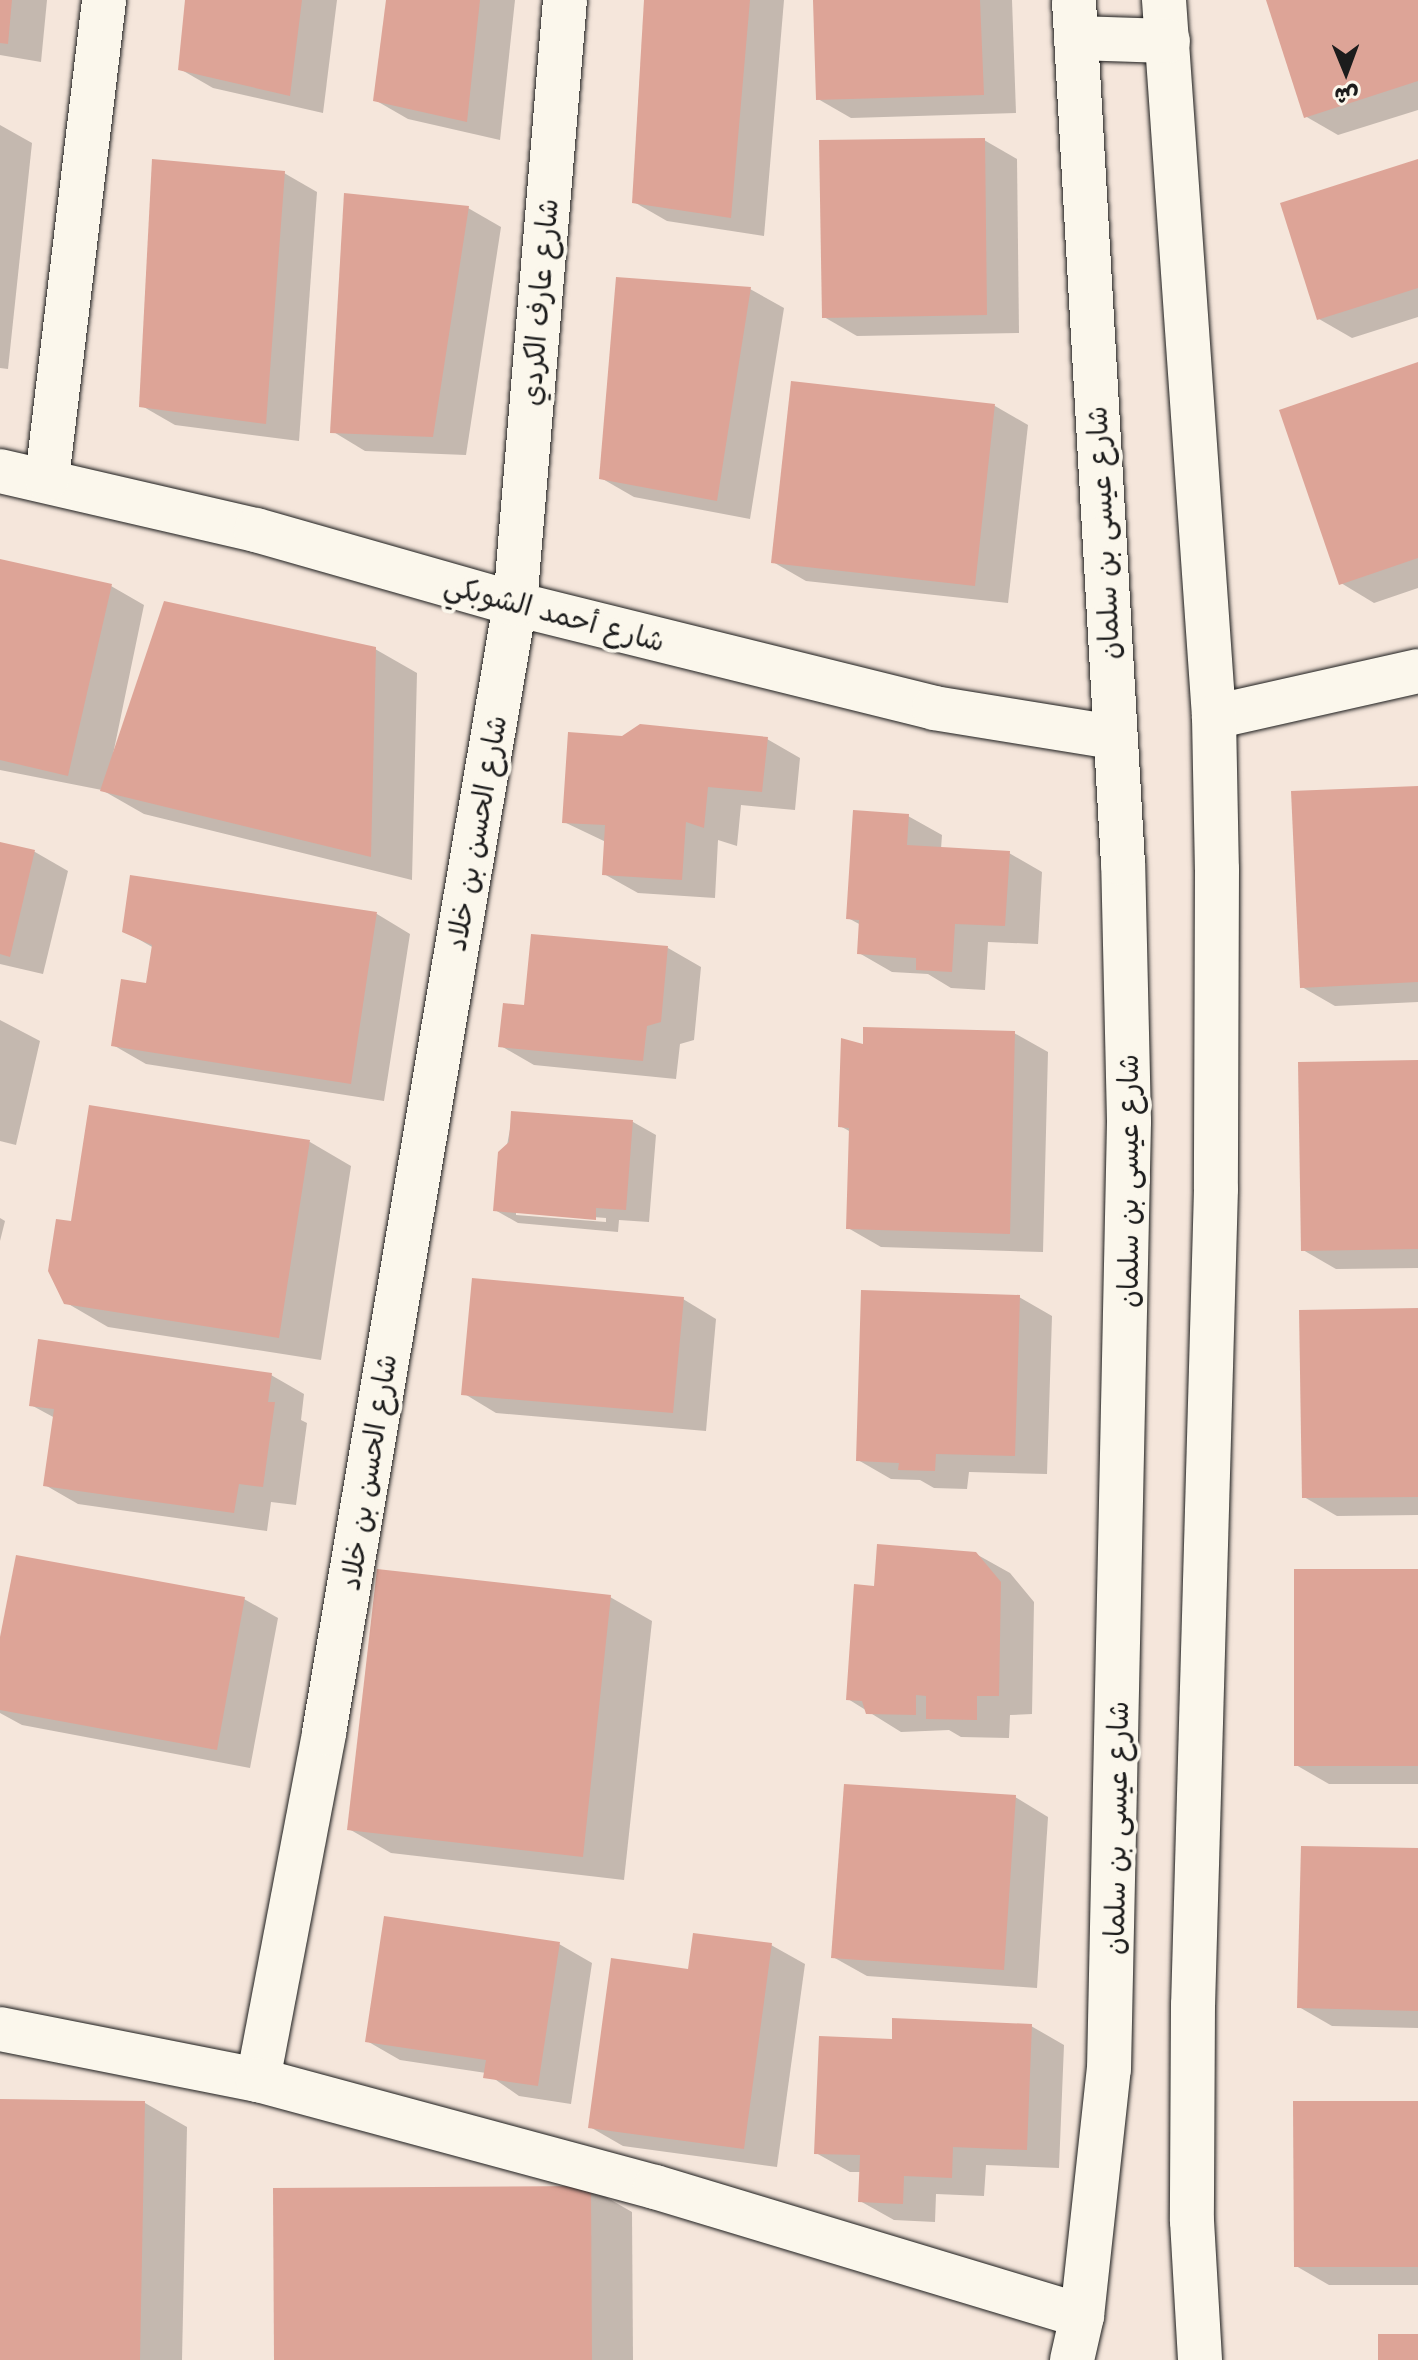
<!DOCTYPE html>
<meta charset="utf-8">
<style>
body{margin:0}
#map{position:relative;width:1418px;height:2360px;overflow:hidden;background:#f5e6db;font-family:Mali,"Playpen Sans Arabic",sans-serif}
div>[style]{position:absolute}
.shadow>*{inset:0;background:#0003}
.building>*{inset:0;background:#dda497}
.roads{filter:drop-shadow(0 0 2px #1c1c1c) drop-shadow(0 0 2px #1c1c1c)}
.street>*{height:44px;margin:-22px;padding:0 22px;transform-origin:22px;border-radius:22px;background:#fbf7ec}
.secondary>*{height:44px;margin:-22px;padding:0 22px;transform-origin:22px;border-radius:22px;background:#fbf7ec}
span{translate:-50% -50%;white-space:nowrap;text-align:center;line-height:1.15;-webkit-text-stroke:8px #fbf7ec;paint-order:stroke}
.street-label{font-size:28px;color:#1c1c1c}
.north{position:absolute;left:1306px;top:32px;width:80px;height:80px;-webkit-text-stroke:6px #fbf7ec;paint-order:stroke;rotate:179deg;font-size:22px;font-weight:700;line-height:32px;text-align:center;color:#1c1c1c}
.north::after{content:'';display:block;margin:auto;width:28px;height:36px;background:#1c1c1c;clip-path:polygon(50% 0,100% 100%,50% 72%,0 100%)}
</style>
<div id="map">
<div class="shadow">
<i style="clip-path:polygon(0 0,47px 0,41px 62px,0 55px)"></i>
<i style="clip-path:polygon(187px 0,337px 0,323px 113px,213px 88px,180px 69px)"></i>
<i style="clip-path:polygon(388px 0,515px 0,500px 140px,408px 119px,375px 100px)"></i>
<i style="clip-path:polygon(646px 0,784px 0,764px 236px,667px 221px,634px 202px)"></i>
<i style="clip-path:polygon(815px 0,1012px 0,1016px 113px,851px 118px,818px 99px)"></i>
<i style="clip-path:polygon(1269px 0,1418px 0,1418px 110px,1338px 135px,1305px 116px)"></i>
<i style="clip-path:polygon(0 125px,32px 143px,8px 369px,0 368px)"></i>
<i style="clip-path:polygon(984px 140px,1017px 159px,1019px 333px,857px 336px,824px 317px)"></i>
<i style="clip-path:polygon(1418px 161px,1418px 317px,1352px 338px,1319px 319px)"></i>
<i style="clip-path:polygon(284px 173px,317px 192px,299px 441px,175px 425px,142px 406px)"></i>
<i style="clip-path:polygon(468px 208px,501px 227px,466px 455px,365px 451px,332px 431px)"></i>
<i style="clip-path:polygon(750px 289px,784px 308px,750px 519px,634px 497px,601px 478px)"></i>
<i style="clip-path:polygon(1418px 364px,1418px 588px,1374px 603px,1341px 583px)"></i>
<i style="clip-path:polygon(793px 383px,995px 406px,1028px 425px,1008px 603px,806px 581px,773px 562px)"></i>
<i style="clip-path:polygon(0 561px,111px 586px,144px 605px,111px 764px,375px 649px,417px 673px,412px 880px,144px 814px,102px 790px,0 770px)"></i>
<i style="clip-path:polygon(623px 738px,767px 739px,800px 758px,795px 810px,741px 805px,737px 846px,718px 840px,715px 898px,638px 893px,604px 874px,606px 842px,564px 822px)"></i>
<i style="clip-path:polygon(1418px 788px,1418px 1002px,1335px 1006px,1302px 987px)"></i>
<i style="clip-path:polygon(908px 816px,942px 835px,941px 849px,1009px 853px,1042px 872px,1038px 944px,988px 942px,985px 990px,951px 988px,928px 974px,892px 972px,859px 953px,861px 925px,848px 918px)"></i>
<i style="clip-path:polygon(0 844px,35px 852px,68px 871px,43px 974px,0 964px)"></i>
<i style="clip-path:polygon(377px 914px,410px 934px,384px 1101px,146px 1064px,113px 1045px,148px 985px,154px 948px,124px 931px)"></i>
<i style="clip-path:polygon(668px 948px,701px 967px,694px 1040px,680px 1044px,676px 1079px,534px 1065px,501px 1046px,526px 1007px)"></i>
<i style="clip-path:polygon(0 1020px,40px 1041px,16px 1145px,0 1141px)"></i>
<i style="clip-path:polygon(1014px 1033px,1048px 1052px,1043px 1252px,881px 1247px,848px 1228px,851px 1132px,840px 1126px,865px 1047px)"></i>
<i style="clip-path:polygon(1418px 1062px,1418px 1268px,1336px 1269px,1303px 1250px)"></i>
<i style="clip-path:polygon(evenodd,513px 1113px,633px 1122px,656px 1135px,649px 1222px,619px 1220px,618px 1232px,518px 1223px,495px 1210px,513px 1113px,516px 1211px,606px 1218px,606px 1222px,516px 1215px,516px 1211px)"></i>
<i style="clip-path:polygon(310px 1142px,351px 1166px,321px 1360px,108px 1327px,65px 1302px,73px 1224px)"></i>
<i style="clip-path:polygon(0 1218px,5px 1221px,0 1241px)"></i>
<i style="clip-path:polygon(1019px 1297px,1052px 1316px,1047px 1474px,969px 1472px,967px 1489px,934px 1488px,920px 1480px,891px 1479px,858px 1460px)"></i>
<i style="clip-path:polygon(683px 1299px,716px 1319px,706px 1431px,496px 1413px,463px 1393px)"></i>
<i style="clip-path:polygon(1418px 1310px,1418px 1515px,1337px 1516px,1304px 1497px)"></i>
<i style="clip-path:polygon(271px 1375px,304px 1394px,301px 1420px,307px 1423px,296px 1505px,271px 1502px,267px 1531px,78px 1504px,45px 1485px,55px 1418px,31px 1405px)"></i>
<i style="clip-path:polygon(976px 1554px,1010px 1573px,1034px 1602px,1032px 1714px,1010px 1715px,1009px 1738px,961px 1737px,949px 1730px,901px 1732px,848px 1699px,876px 1588px)"></i>
<i style="clip-path:polygon(1418px 1571px,1418px 1784px,1329px 1784px,1296px 1765px)"></i>
<i style="clip-path:polygon(610px 1597px,652px 1621px,624px 1880px,391px 1853px,349px 1829px)"></i>
<i style="clip-path:polygon(244px 1599px,278px 1618px,250px 1768px,22px 1725px,0 1713px,0 1648px)"></i>
<i style="clip-path:polygon(1015px 1797px,1048px 1817px,1037px 1988px,867px 1976px,833px 1957px)"></i>
<i style="clip-path:polygon(1418px 1850px,1418px 2028px,1332px 2026px,1299px 2007px)"></i>
<i style="clip-path:polygon(559px 1944px,592px 1963px,571px 2104px,519px 2096px,486px 2073px,400px 2060px,367px 2041px)"></i>
<i style="clip-path:polygon(771px 1945px,805px 1964px,777px 2167px,623px 2146px,590px 2127px,690px 1971px)"></i>
<i style="clip-path:polygon(1031px 2026px,1064px 2045px,1059px 2168px,986px 2165px,984px 2196px,936px 2194px,935px 2222px,894px 2220px,860px 2201px,861px 2172px,850px 2172px,816px 2153px)"></i>
<i style="clip-path:polygon(0 2101px,145px 2103px,187px 2127px,182px 2360px,0 2360px)"></i>
<i style="clip-path:polygon(1418px 2103px,1418px 2285px,1329px 2285px,1296px 2266px)"></i>
<i style="clip-path:polygon(590px 2188px,632px 2212px,633px 2360px,276px 2360px)"></i>
</div>
<div class="building">
<i style="clip-path:polygon(0 0,12px 0,8px 44px,0 43px)"></i>
<i style="clip-path:polygon(185px 0,302px 0,290px 96px,178px 70px)"></i>
<i style="clip-path:polygon(386px 0,480px 0,467px 122px,373px 101px)"></i>
<i style="clip-path:polygon(644px 0,750px 0,731px 218px,632px 203px)"></i>
<i style="clip-path:polygon(813px 0,980px 0,984px 95px,816px 100px)"></i>
<i style="clip-path:polygon(1266px 0,1418px 0,1418px 81px,1304px 118px)"></i>
<i style="clip-path:polygon(985px 138px,987px 315px,822px 318px,819px 140px)"></i>
<i style="clip-path:polygon(152px 159px,285px 171px,266px 424px,139px 407px)"></i>
<i style="clip-path:polygon(1418px 159px,1418px 288px,1317px 320px,1280px 203px)"></i>
<i style="clip-path:polygon(344px 193px,469px 206px,433px 437px,330px 433px)"></i>
<i style="clip-path:polygon(616px 277px,751px 287px,717px 501px,599px 479px)"></i>
<i style="clip-path:polygon(1418px 362px,1418px 558px,1339px 585px,1279px 410px)"></i>
<i style="clip-path:polygon(791px 381px,995px 404px,975px 586px,771px 563px)"></i>
<i style="clip-path:polygon(0 559px,112px 584px,68px 776px,0 760px)"></i>
<i style="clip-path:polygon(164px 601px,376px 647px,371px 857px,100px 791px)"></i>
<i style="clip-path:polygon(640px 724px,768px 737px,762px 792px,708px 787px,704px 828px,686px 822px,682px 880px,602px 875px,605px 825px,562px 823px,568px 732px,622px 736px)"></i>
<i style="clip-path:polygon(1418px 786px,1418px 982px,1300px 988px,1291px 791px)"></i>
<i style="clip-path:polygon(853px 810px,909px 814px,907px 845px,1010px 851px,1005px 926px,955px 924px,952px 972px,916px 970px,916px 958px,857px 954px,859px 920px,846px 919px)"></i>
<i style="clip-path:polygon(0 842px,35px 850px,10px 957px,0 954px)"></i>
<i style="clip-path:polygon(130px 875px,377px 912px,351px 1084px,111px 1046px,121px 979px,146px 983px,152px 945px,122px 932px)"></i>
<i style="clip-path:polygon(531px 934px,668px 946px,661px 1022px,647px 1026px,643px 1061px,498px 1047px,503px 1003px,524px 1005px)"></i>
<i style="clip-path:polygon(863px 1027px,1015px 1031px,1010px 1234px,846px 1229px,849px 1128px,838px 1127px,841px 1038px,863px 1044px)"></i>
<i style="clip-path:polygon(1418px 1060px,1418px 1249px,1301px 1251px,1298px 1062px)"></i>
<i style="clip-path:polygon(89px 1105px,310px 1140px,279px 1338px,64px 1304px,48px 1271px,56px 1219px,71px 1221px)"></i>
<i style="clip-path:polygon(511px 1111px,633px 1120px,626px 1210px,596px 1208px,596px 1220px,493px 1211px,498px 1152px,509px 1142px)"></i>
<i style="clip-path:polygon(472px 1278px,684px 1297px,673px 1413px,461px 1395px)"></i>
<i style="clip-path:polygon(861px 1290px,1020px 1295px,1015px 1456px,936px 1454px,935px 1471px,898px 1470px,899px 1463px,856px 1461px)"></i>
<i style="clip-path:polygon(1418px 1308px,1418px 1497px,1302px 1498px,1299px 1310px)"></i>
<i style="clip-path:polygon(38px 1339px,272px 1373px,268px 1402px,275px 1402px,263px 1487px,239px 1484px,234px 1513px,43px 1486px,54px 1409px,29px 1406px)"></i>
<i style="clip-path:polygon(877px 1544px,976px 1552px,1001px 1582px,999px 1696px,977px 1696px,977px 1720px,926px 1719px,926px 1696px,916px 1695px,916px 1715px,866px 1714px,862px 1701px,846px 1700px,854px 1584px,874px 1586px)"></i>
<i style="clip-path:polygon(16px 1555px,245px 1597px,217px 1750px,0 1710px,0 1637px)"></i>
<i style="clip-path:polygon(377px 1569px,611px 1595px,583px 1857px,347px 1830px)"></i>
<i style="clip-path:polygon(1294px 1569px,1418px 1569px,1418px 1766px,1294px 1766px)"></i>
<i style="clip-path:polygon(844px 1784px,1016px 1795px,1004px 1970px,831px 1958px)"></i>
<i style="clip-path:polygon(1301px 1846px,1418px 1848px,1418px 2011px,1297px 2008px)"></i>
<i style="clip-path:polygon(384px 1916px,560px 1942px,538px 2086px,483px 2078px,486px 2060px,365px 2042px)"></i>
<i style="clip-path:polygon(693px 1933px,772px 1943px,744px 2149px,588px 2128px,611px 1958px,688px 1969px)"></i>
<i style="clip-path:polygon(892px 2018px,1032px 2024px,1027px 2150px,953px 2147px,952px 2178px,904px 2176px,903px 2204px,858px 2202px,860px 2155px,814px 2154px,819px 2036px,892px 2039px)"></i>
<i style="clip-path:polygon(0 2099px,145px 2101px,140px 2360px,0 2360px)"></i>
<i style="clip-path:polygon(1293px 2101px,1418px 2101px,1418px 2267px,1294px 2267px)"></i>
<i style="clip-path:polygon(591px 2186px,592px 2360px,274px 2360px,273px 2188px)"></i>
<i style="clip-path:polygon(1378px 2334px,1418px 2334px,1418px 2360px,1378px 2360px)"></i>
</div>
<div class="roads">
<div class="street">
<i style="left:0;top:471px;width:263px;rotate:13deg"></i>
<i style="left:256px;top:530px;width:269px;rotate:15.9deg"></i>
<i style="left:515px;top:604px;width:432px;rotate:13.9deg"></i>
<i style="left:934px;top:708px;width:181px;rotate:9.2deg"></i>
<i style="left:47px;top:479px;width:482px;rotate:-83.2deg"></i>
<i style="left:1214px;top:717px;width:209px;rotate:-12.7deg"></i>
<i style="left:0;top:2029px;width:263px;rotate:11.2deg"></i>
<i style="left:258px;top:2080px;width:353px;rotate:-79.2deg"></i>
<i style="left:324px;top:1733px;width:1145px;rotate:-80.4deg"></i>
<i style="left:515px;top:604px;width:606px;rotate:-85.27deg"></i>
<i style="left:258px;top:2080px;width:411px;rotate:15.1deg"></i>
<i style="left:655px;top:2187px;width:446px;rotate:16.8deg"></i>
</div>
<div class="secondary">
<i style="left:1164px;top:0;width:719px;rotate:86.01deg"></i>
<i style="left:1214px;top:717px;width:152px;rotate:88.9deg"></i>
<i style="left:1217px;top:869px;width:320px;rotate:90.2deg"></i>
<i style="left:1216px;top:1189px;width:816px;rotate:91.61deg"></i>
<i style="left:1193px;top:2005px;width:216px;rotate:90.3deg"></i>
<i style="left:1192px;top:2221px;width:139px;rotate:86.7deg"></i>
<i style="left:1076px;top:38px;width:92px;rotate:1.9deg"></i>
<i style="left:1072px;top:2360px;width:45px;rotate:-77.2deg"></i>
<i style="left:1082px;top:2316px;width:248px;rotate:-83.8deg"></i>
<i style="left:1109px;top:2069px;width:948px;rotate:-88.79deg"></i>
<i style="left:1129px;top:1121px;width:257px;rotate:-91.3deg"></i>
<i style="left:1123px;top:864px;width:865px;rotate:-93.25deg"></i>
</div>
</div>
<div class="street-label">
<span style="left:538px;top:302px;rotate:-85deg">شارع عارف الكردي</span>
<span style="left:1102px;top:533px;rotate:-93deg">شارع عيسى بن سلمان</span>
<span style="left:555px;top:612px;rotate:15deg">شارع أحمد الشوبكي</span>
<span style="left:475px;top:833px;rotate:-80deg">شارع الحسن بن خلاد</span>
<span style="left:1127px;top:1181px;rotate:-90deg">شارع عيسى بن سلمان</span>
<span style="left:367px;top:1472px;rotate:-81deg">شارع الحسن بن خلاد</span>
<span style="left:1115px;top:1828px;rotate:-89deg">شارع عيسى بن سلمان</span>
</div>
<div class="north">ش</div>
</div>
